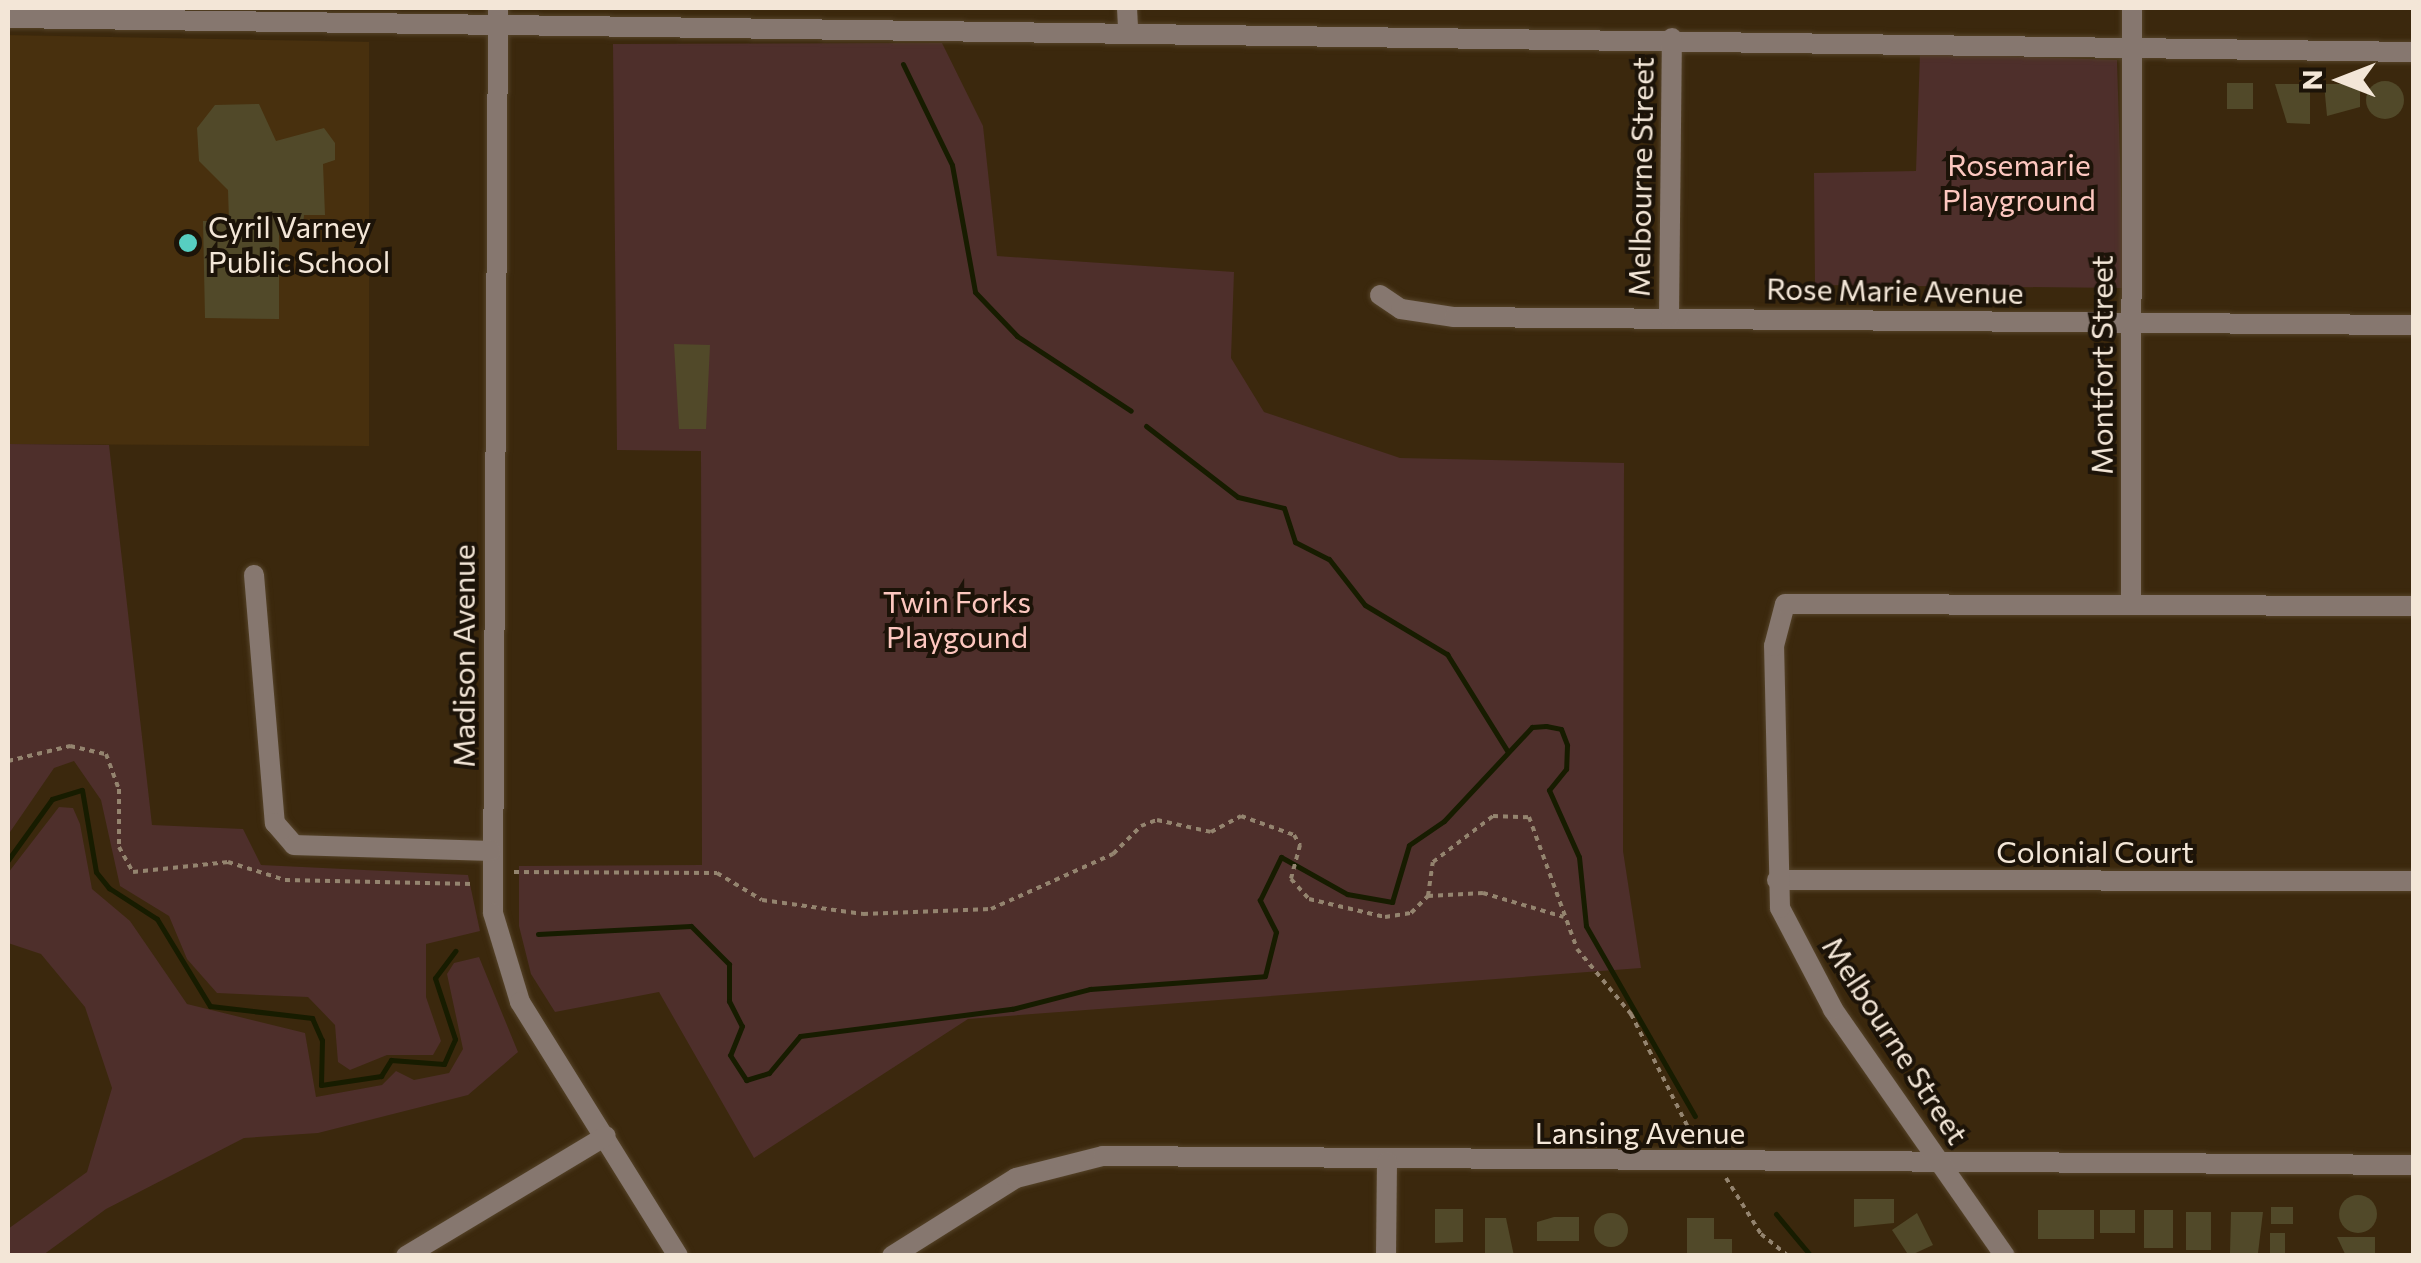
<!DOCTYPE html>
<style>
body{margin:0}
#map{position:relative;width:2421px;height:1263px;overflow:hidden;background:#3b280d;font-family:Commissioner,sans-serif}
div>[style]{position:absolute}
.built>*{inset:0;background:#48300e}
.green>*{inset:0;background:#4e2f2b}
.stream>*{height:5px;margin:-2.5px;padding:0 2.5px;transform-origin:2.5px;border-radius:2.5px;background:#171c00}
.building>*{inset:0;background:#514929}
.round{border-radius:50%}
.path>*{height:4px;margin-top:-2px;transform-origin:0;background:repeating-linear-gradient(90deg,#94846f 0 5px,transparent 0 10px)}
.roads{filter:drop-shadow(0 0 2px #554329) drop-shadow(0 0 2px #554329)}
.minor>*{height:20px;margin:-10px;padding:0 10px;transform-origin:10px;border-radius:10px;background:#86776f}
.dots>*{width:28px;height:28px;translate:-50% -50%;box-sizing:border-box;border:5px solid #1c1308;border-radius:50%}
span{translate:-50% -50%;white-space:nowrap;text-align:center;line-height:1.15;-webkit-text-stroke:8px #1c1308;paint-order:stroke}
.park-label{font-size:30px;color:#fdc7bf}
.street-label{font-size:30px;color:#f3e6d7}
.poi-label{font-size:30px;color:#f3e6d7}
.left{translate:0 -50%;text-align:left}
.frame{position:absolute;inset:0;border:10px solid #f3e6d7;pointer-events:none}
.north{position:absolute;left:2291px;top:30px;width:100px;height:100px;-webkit-text-stroke:8px #1c1308;paint-order:stroke;rotate:270deg;font-size:28px;font-weight:700;line-height:40px;text-align:center;color:#f3e6d7}
.north::after{content:'';display:block;margin:auto;width:35px;height:45px;background:#f3e6d7;clip-path:polygon(50% 0,100% 100%,50% 72%,0 100%)}
</style>
<div id="map">
<div class="built">
<i style="clip-path:polygon(8px 35px,369px 42px,369px 446px,8px 444px)"></i>
</div>
<div class="green">
<i style="clip-path:polygon(942px 43px,983px 126px,997px 256px,1234px 272px,1231px 358px,1264px 412px,1400px 458px,1624px 463px,1623px 851px,1641px 968px,968px 1019px,754px 1158px,659px 992px,555px 1012px,531px 974px,519px 926px,519px 866px,702px 865px,701px 451px,617px 450px,613px 44px)"></i>
<i style="clip-path:polygon(1920px 53px,2117px 60px,2124px 288px,1815px 285px,1814px 173px,1916px 171px)"></i>
<i style="clip-path:polygon(8px 444px,109px 445px,152px 825px,243px 829px,261px 865px,468px 875px,480px 931px,426px 944px,426px 997px,441px 1041px,433px 1055px,387px 1055px,350px 1070px,338px 1062px,335px 1025px,308px 997px,217px 993px,187px 959px,169px 916px,120px 886px,101px 800px,74px 761px,54px 768px,8px 835px)"></i>
<i style="clip-path:polygon(59px 807px,73px 808px,80px 824px,92px 889px,130px 921px,187px 1004px,305px 1033px,316px 1097px,382px 1085px,396px 1071px,414px 1080px,449px 1073px,463px 1049px,447px 974px,454px 963px,479px 957px,518px 1052px,468px 1095px,318px 1133px,244px 1138px,106px 1209px,43px 1255px,8px 1255px,8px 1229px,87px 1172px,112px 1088px,85px 1007px,41px 954px,8px 943px,8px 873px)"></i>
</div>
<div class="stream">
<i style="left:903px;top:64px;width:112px;rotate:64.1deg"></i>
<i style="left:952px;top:165px;width:129px;rotate:79.7deg"></i>
<i style="left:975px;top:292px;width:61px;rotate:46.3deg"></i>
<i style="left:1017px;top:336px;width:136px;rotate:33.3deg"></i>
<i style="left:1146px;top:426px;width:116px;rotate:37.7deg"></i>
<i style="left:1238px;top:497px;width:47px;rotate:13.4deg"></i>
<i style="left:1284px;top:508px;width:36px;rotate:72deg"></i>
<i style="left:1295px;top:542px;width:38px;rotate:27deg"></i>
<i style="left:1329px;top:559px;width:58px;rotate:52deg"></i>
<i style="left:1365px;top:605px;width:96px;rotate:30.9deg"></i>
<i style="left:1447px;top:654px;width:115px;rotate:58.1deg"></i>
<i style="left:8px;top:860px;width:75px;rotate:-54.2deg"></i>
<i style="left:52px;top:799px;width:31px;rotate:-17deg"></i>
<i style="left:82px;top:790px;width:83px;rotate:80.3deg"></i>
<i style="left:96px;top:872px;width:21px;rotate:51deg"></i>
<i style="left:109px;top:888px;width:57px;rotate:32.9deg"></i>
<i style="left:157px;top:919px;width:102px;rotate:58.7deg"></i>
<i style="left:210px;top:1006px;width:103px;rotate:6.7deg"></i>
<i style="left:312px;top:1018px;width:24px;rotate:66deg"></i>
<i style="left:322px;top:1040px;width:45px;rotate:91.3deg"></i>
<i style="left:321px;top:1085px;width:61px;rotate:-8.5deg"></i>
<i style="left:381px;top:1076px;width:19px;rotate:-58deg"></i>
<i style="left:391px;top:1060px;width:53px;rotate:4.3deg"></i>
<i style="left:444px;top:1064px;width:27px;rotate:-66deg"></i>
<i style="left:455px;top:1039px;width:64px;rotate:-108.2deg"></i>
<i style="left:435px;top:978px;width:34px;rotate:-53deg"></i>
<i style="left:538px;top:934px;width:153px;rotate:-3deg"></i>
<i style="left:691px;top:926px;width:54px;rotate:45deg"></i>
<i style="left:729px;top:964px;width:37px;rotate:90deg"></i>
<i style="left:729px;top:1001px;width:28px;rotate:63deg"></i>
<i style="left:742px;top:1026px;width:31px;rotate:112deg"></i>
<i style="left:730px;top:1055px;width:30px;rotate:57deg"></i>
<i style="left:746px;top:1080px;width:24px;rotate:-17deg"></i>
<i style="left:769px;top:1073px;width:48px;rotate:-50deg"></i>
<i style="left:800px;top:1036px;width:214px;rotate:-7.3deg"></i>
<i style="left:1012px;top:1009px;width:81px;rotate:-14.4deg"></i>
<i style="left:1090px;top:989px;width:175px;rotate:-4.2deg"></i>
<i style="left:1265px;top:976px;width:45px;rotate:-76deg"></i>
<i style="left:1276px;top:932px;width:36px;rotate:-117deg"></i>
<i style="left:1260px;top:900px;width:48px;rotate:-64deg"></i>
<i style="left:1281px;top:857px;width:76px;rotate:29.3deg"></i>
<i style="left:1347px;top:894px;width:46px;rotate:10.1deg"></i>
<i style="left:1392px;top:902px;width:59px;rotate:-73.4deg"></i>
<i style="left:1409px;top:845px;width:42px;rotate:-34.4deg"></i>
<i style="left:1444px;top:821px;width:129px;rotate:-46.9deg"></i>
<i style="left:1532px;top:727px;width:14px;rotate:-4deg"></i>
<i style="left:1546px;top:726px;width:15px;rotate:11deg"></i>
<i style="left:1561px;top:729px;width:17px;rotate:69deg"></i>
<i style="left:1567px;top:745px;width:24px;rotate:92deg"></i>
<i style="left:1566px;top:769px;width:27px;rotate:129deg"></i>
<i style="left:1549px;top:790px;width:73px;rotate:65.9deg"></i>
<i style="left:1579px;top:857px;width:69px;rotate:84.2deg"></i>
<i style="left:1586px;top:926px;width:219px;rotate:60.2deg"></i>
<i style="left:1776px;top:1214px;width:55px;rotate:50.2deg"></i>
</div>
<div class="building">
<i class="round" style="left:2366px;top:81px;width:38px;height:38px"></i>
<i style="clip-path:polygon(2227px 83px,2253px 83px,2253px 109px,2227px 109px)"></i>
<i style="clip-path:polygon(2275px 84px,2310px 84px,2310px 124px,2287px 123px)"></i>
<i style="clip-path:polygon(2324px 84px,2360px 84px,2360px 107px,2327px 116px)"></i>
<i style="clip-path:polygon(259px 104px,276px 141px,324px 128px,335px 143px,335px 160px,323px 164px,325px 215px,304px 215px,302px 236px,279px 234px,279px 319px,205px 318px,203px 221px,229px 221px,228px 190px,199px 161px,197px 128px,215px 105px)"></i>
<i style="clip-path:polygon(674px 344px,710px 345px,706px 429px,679px 429px)"></i>
<i class="round" style="left:2339px;top:1195px;width:38px;height:38px"></i>
<i style="clip-path:polygon(1854px 1199px,1894px 1199px,1894px 1223px,1854px 1227px)"></i>
<i style="clip-path:polygon(2271px 1207px,2293px 1207px,2293px 1224px,2271px 1224px)"></i>
<i style="clip-path:polygon(1435px 1209px,1463px 1209px,1463px 1242px,1435px 1243px)"></i>
<i style="clip-path:polygon(2038px 1210px,2094px 1210px,2094px 1239px,2038px 1239px)"></i>
<i style="clip-path:polygon(2100px 1210px,2135px 1210px,2135px 1233px,2100px 1233px)"></i>
<i style="clip-path:polygon(2144px 1210px,2173px 1210px,2173px 1248px,2144px 1248px)"></i>
<i style="clip-path:polygon(2186px 1212px,2211px 1212px,2211px 1250px,2186px 1250px)"></i>
<i style="clip-path:polygon(2231px 1212px,2263px 1212px,2258px 1253px,2230px 1253px)"></i>
<i style="clip-path:polygon(1917px 1213px,1933px 1245px,1909px 1256px,1892px 1230px)"></i>
<i class="round" style="left:1594px;top:1213px;width:34px;height:34px"></i>
<i style="clip-path:polygon(1554px 1217px,1579px 1217px,1579px 1241px,1537px 1241px,1537px 1222px)"></i>
<i style="clip-path:polygon(1485px 1218px,1506px 1218px,1514px 1256px,1485px 1256px)"></i>
<i style="clip-path:polygon(1687px 1218px,1714px 1218px,1714px 1239px,1732px 1239px,1732px 1256px,1687px 1256px)"></i>
<i style="clip-path:polygon(2270px 1233px,2285px 1233px,2285px 1256px,2270px 1256px)"></i>
<i style="clip-path:polygon(2337px 1237px,2375px 1237px,2375px 1256px,2346px 1256px)"></i>
</div>
<div class="path">
<i style="left:8px;top:761px;width:64px;rotate:-13.6deg"></i>
<i style="left:70px;top:746px;width:37px;rotate:13deg"></i>
<i style="left:106px;top:754px;width:37px;rotate:70deg"></i>
<i style="left:119px;top:789px;width:58px;rotate:90deg"></i>
<i style="left:119px;top:847px;width:29px;rotate:61deg"></i>
<i style="left:133px;top:872px;width:96px;rotate:-6deg"></i>
<i style="left:228px;top:862px;width:60px;rotate:17.5deg"></i>
<i style="left:285px;top:880px;width:187px;rotate:1.2deg"></i>
<i style="left:514px;top:872px;width:203px;rotate:0.3deg"></i>
<i style="left:717px;top:873px;width:52px;rotate:31deg"></i>
<i style="left:762px;top:900px;width:102px;rotate:7.9deg"></i>
<i style="left:863px;top:914px;width:128px;rotate:-2.2deg"></i>
<i style="left:991px;top:909px;width:134px;rotate:-24.3deg"></i>
<i style="left:1113px;top:854px;width:40px;rotate:-45deg"></i>
<i style="left:1141px;top:826px;width:17px;rotate:-21deg"></i>
<i style="left:1157px;top:820px;width:55px;rotate:12.5deg"></i>
<i style="left:1211px;top:832px;width:34px;rotate:-28deg"></i>
<i style="left:1241px;top:816px;width:56px;rotate:19.7deg"></i>
<i style="left:1294px;top:835px;width:12px;rotate:59deg"></i>
<i style="left:1300px;top:845px;width:35px;rotate:105deg"></i>
<i style="left:1291px;top:879px;width:27px;rotate:48deg"></i>
<i style="left:1309px;top:899px;width:78px;rotate:13.3deg"></i>
<i style="left:1385px;top:917px;width:26px;rotate:-9deg"></i>
<i style="left:1411px;top:913px;width:24px;rotate:-45deg"></i>
<i style="left:1428px;top:896px;width:34px;rotate:-82deg"></i>
<i style="left:1433px;top:862px;width:76px;rotate:-37.5deg"></i>
<i style="left:1493px;top:816px;width:36px;rotate:2deg"></i>
<i style="left:1529px;top:817px;width:140px;rotate:70deg"></i>
<i style="left:1577px;top:949px;width:85px;rotate:50.3deg"></i>
<i style="left:1631px;top:1014px;width:142px;rotate:63.3deg"></i>
<i style="left:1428px;top:896px;width:55px;rotate:-3.1deg"></i>
<i style="left:1483px;top:893px;width:84px;rotate:16.5deg"></i>
<i style="left:1726px;top:1178px;width:66px;rotate:58deg"></i>
<i style="left:1761px;top:1234px;width:35px;rotate:39deg"></i>
</div>
<div class="roads">
<div class="minor">
<i style="left:498px;top:8px;width:905px;rotate:90.32deg"></i>
<i style="left:493px;top:913px;width:93px;rotate:73.1deg"></i>
<i style="left:520px;top:1002px;width:299px;rotate:58.1deg"></i>
<i style="left:1127px;top:8px;width:21px;rotate:87deg"></i>
<i style="left:8px;top:18px;width:2406px;rotate:0.81deg"></i>
<i style="left:1380px;top:295px;width:25px;rotate:34deg"></i>
<i style="left:1401px;top:309px;width:54px;rotate:8.6deg"></i>
<i style="left:1454px;top:317px;width:960px;rotate:0.48deg"></i>
<i style="left:1669px;top:317px;width:279px;rotate:-89.4deg"></i>
<i style="left:254px;top:575px;width:249px;rotate:85.2deg"></i>
<i style="left:275px;top:823px;width:29px;rotate:49deg"></i>
<i style="left:294px;top:845px;width:197px;rotate:1.7deg"></i>
<i style="left:2131px;top:602px;width:594px;rotate:-89.9deg"></i>
<i style="left:1777px;top:880px;width:637px;rotate:0.09deg"></i>
<i style="left:406px;top:1256px;width:233px;rotate:-31deg"></i>
<i style="left:892px;top:1256px;width:146px;rotate:-32.2deg"></i>
<i style="left:1016px;top:1178px;width:90px;rotate:-14.2deg"></i>
<i style="left:1103px;top:1156px;width:1311px;rotate:0.39deg"></i>
<i style="left:1386px;top:1256px;width:94px;rotate:-89.4deg"></i>
<i style="left:2005px;top:1256px;width:301px;rotate:-124.9deg"></i>
<i style="left:1833px;top:1009px;width:114px;rotate:-117.7deg"></i>
<i style="left:1780px;top:908px;width:262px;rotate:-91.3deg"></i>
<i style="left:1774px;top:646px;width:43px;rotate:-75.3deg"></i>
<i style="left:1785px;top:604px;width:629px;rotate:0.18deg"></i>
</div>
</div>
<div class="dots">
<i style="left:188px;top:243px;background:#57cec1"></i>
</div>
<div class="park-label">
<span style="left:2019px;top:181px">Rosemarie<br>Playground</span>
<span style="left:957px;top:618px">Twin Forks<br>Playgound</span>
</div>
<div class="street-label">
<span style="left:1640px;top:177px;rotate:-89deg">Melbourne Street</span>
<span style="left:1895px;top:290px;rotate:1deg">Rose Marie Avenue</span>
<span style="left:2101px;top:365px;rotate:-90deg">Montfort Street</span>
<span style="left:463px;top:656px;rotate:-90deg">Madison Avenue</span>
<span style="left:2095px;top:851px">Colonial Court</span>
<span style="left:1896px;top:1040px;rotate:57deg">Melbourne Street</span>
<span style="left:1640px;top:1132px">Lansing Avenue</span>
</div>
<div class="poi-label">
<span class="left" style="left:208px;top:243px">Cyril Varney<br>Public School</span>
</div>
<div class="frame"></div>
<div class="north">N</div>
</div>
